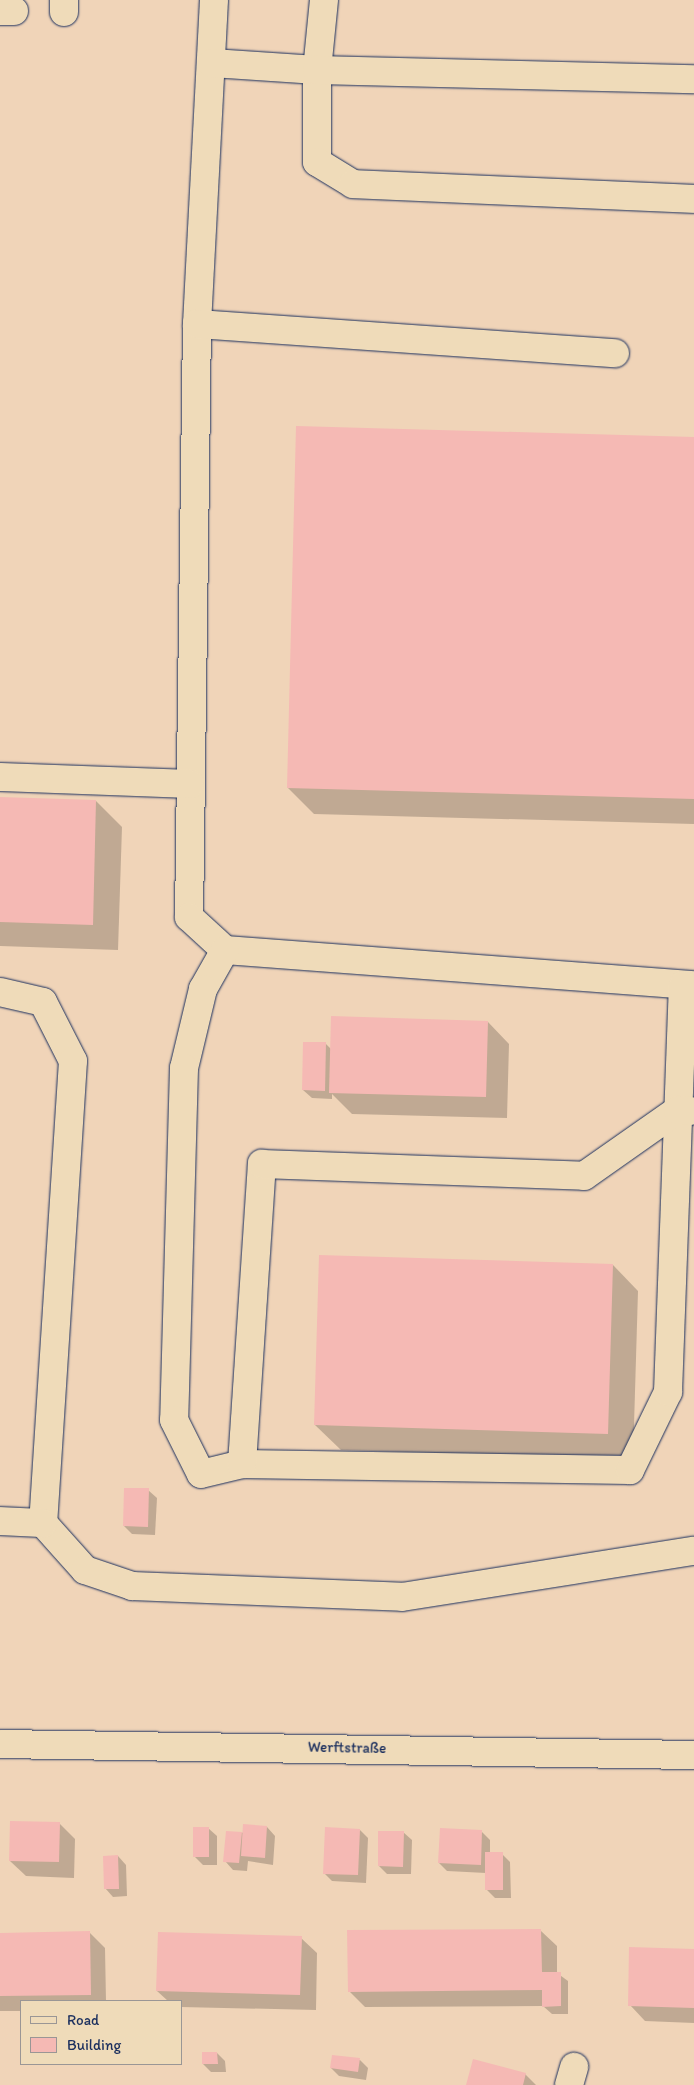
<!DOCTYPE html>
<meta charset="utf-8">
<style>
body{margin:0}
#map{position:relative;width:694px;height:2085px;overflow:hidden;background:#f0d4b8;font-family:Itim,sans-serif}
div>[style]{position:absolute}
.shadow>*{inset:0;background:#0003}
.building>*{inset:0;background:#f5b9b4}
.roads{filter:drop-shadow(0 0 1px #1b2f5e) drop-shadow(0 0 1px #1b2f5e)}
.minor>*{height:28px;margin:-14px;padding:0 14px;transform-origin:14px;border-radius:14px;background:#efdbb9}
.major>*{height:28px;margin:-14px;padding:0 14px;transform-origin:14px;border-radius:14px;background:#efdbb9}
span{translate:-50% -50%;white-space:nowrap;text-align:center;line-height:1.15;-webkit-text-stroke:4px #efdbb9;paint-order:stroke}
.street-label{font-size:15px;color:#1b2f5e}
.legend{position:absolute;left:20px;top:2000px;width:162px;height:65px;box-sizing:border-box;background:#efdbb9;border:1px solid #9a9695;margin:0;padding:6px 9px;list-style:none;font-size:15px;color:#1b2f5e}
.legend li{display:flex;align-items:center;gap:10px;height:25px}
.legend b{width:25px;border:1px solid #9a9695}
</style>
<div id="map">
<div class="shadow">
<i style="clip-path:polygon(694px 438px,694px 824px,314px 814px,288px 788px)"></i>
<i style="clip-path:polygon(0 798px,96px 801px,122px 827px,118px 950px,0 946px)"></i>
<i style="clip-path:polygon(488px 1022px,509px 1044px,507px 1118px,352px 1114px,332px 1094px,332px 1099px,312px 1098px,303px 1090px,325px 1043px,331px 1049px)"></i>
<i style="clip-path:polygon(613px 1265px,638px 1291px,633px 1459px,341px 1450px,315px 1425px)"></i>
<i style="clip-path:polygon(148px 1490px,157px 1498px,155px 1535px,132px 1534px,124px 1526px)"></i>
<i style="clip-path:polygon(59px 1823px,75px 1839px,74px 1878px,26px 1876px,10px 1861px)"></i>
<i style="clip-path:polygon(267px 1827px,275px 1836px,273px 1865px,248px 1861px,247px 1871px,233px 1870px,225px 1861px,241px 1833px)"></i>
<i style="clip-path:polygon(208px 1828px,217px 1836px,217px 1865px,203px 1865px,194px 1856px)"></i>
<i style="clip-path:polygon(360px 1830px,368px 1838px,366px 1883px,332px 1881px,324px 1873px)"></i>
<i style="clip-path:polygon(403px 1832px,412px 1840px,411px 1874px,387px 1874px,379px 1866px)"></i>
<i style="clip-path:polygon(482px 1832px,490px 1840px,490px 1854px,502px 1854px,510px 1862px,511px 1898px,495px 1898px,487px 1890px,486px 1873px,447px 1871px,439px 1863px)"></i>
<i style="clip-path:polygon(118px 1856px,126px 1865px,127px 1896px,113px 1897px,105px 1888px)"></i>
<i style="clip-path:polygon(541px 1931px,557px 1946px,557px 1973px,568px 1981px,568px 2014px,552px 2014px,543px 2006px,365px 2007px,349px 1991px)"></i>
<i style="clip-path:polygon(89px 1932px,105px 1948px,106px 2001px,21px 2001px,21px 2011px,0 2011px,0 1934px)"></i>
<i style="clip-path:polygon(301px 1938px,317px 1953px,316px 2010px,181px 2007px,181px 2001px,168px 2001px,157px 1991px)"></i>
<i style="clip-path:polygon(694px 1950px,694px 2023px,645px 2021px,630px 2005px)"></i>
<i style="clip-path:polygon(217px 2053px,225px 2061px,226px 2072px,211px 2072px,203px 2064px)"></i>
<i style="clip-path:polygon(360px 2060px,368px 2068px,366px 2080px,339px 2076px,331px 2068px)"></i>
<i style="clip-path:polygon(525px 2074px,536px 2085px,468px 2085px)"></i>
</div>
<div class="building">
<i style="clip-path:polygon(296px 426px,694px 437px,694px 799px,287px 788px)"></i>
<i style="clip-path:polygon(0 797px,96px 800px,93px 925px,0 922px)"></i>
<i style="clip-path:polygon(331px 1016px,488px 1021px,486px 1097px,329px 1093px)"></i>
<i style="clip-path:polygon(303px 1042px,326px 1042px,325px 1091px,302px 1090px)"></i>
<i style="clip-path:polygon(319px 1255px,613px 1264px,608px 1434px,314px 1425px)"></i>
<i style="clip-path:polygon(124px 1488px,149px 1488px,148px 1527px,123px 1526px)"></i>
<i style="clip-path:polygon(10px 1821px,60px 1822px,59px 1862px,9px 1861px)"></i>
<i style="clip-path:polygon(243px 1824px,267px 1826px,265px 1858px,241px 1856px)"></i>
<i style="clip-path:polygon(193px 1827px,209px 1827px,209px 1857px,193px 1857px)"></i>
<i style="clip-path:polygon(325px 1827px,360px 1829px,358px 1875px,323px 1874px)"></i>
<i style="clip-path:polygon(440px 1828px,482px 1830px,481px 1865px,438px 1863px)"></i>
<i style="clip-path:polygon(226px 1831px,242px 1832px,239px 1863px,223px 1862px)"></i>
<i style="clip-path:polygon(378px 1831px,404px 1831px,403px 1867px,378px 1866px)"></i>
<i style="clip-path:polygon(485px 1852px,503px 1852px,503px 1890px,485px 1890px)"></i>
<i style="clip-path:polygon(118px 1855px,119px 1889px,104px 1889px,103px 1856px)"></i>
<i style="clip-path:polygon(541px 1929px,542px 1972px,561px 1972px,561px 2006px,542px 2007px,542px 1990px,348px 1992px,347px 1930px)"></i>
<i style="clip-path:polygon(90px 1931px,91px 1995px,0 1996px,0 1933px)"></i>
<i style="clip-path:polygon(158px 1932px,302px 1936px,300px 1995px,156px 1991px)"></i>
<i style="clip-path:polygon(629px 1947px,694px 1949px,694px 2008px,628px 2006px)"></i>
<i style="clip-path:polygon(202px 2052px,217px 2052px,218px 2064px,202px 2064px)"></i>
<i style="clip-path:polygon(332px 2055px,360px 2058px,358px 2072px,330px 2068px)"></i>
<i style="clip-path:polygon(473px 2059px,526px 2073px,523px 2085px,466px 2085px)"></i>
</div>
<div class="roads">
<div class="minor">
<i style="left:64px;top:0;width:12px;rotate:90deg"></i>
<i style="left:214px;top:0;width:324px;rotate:93deg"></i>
<i style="left:197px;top:324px;width:593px;rotate:90.77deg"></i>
<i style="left:189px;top:917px;width:49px;rotate:42.5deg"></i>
<i style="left:225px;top:950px;width:470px;rotate:4.3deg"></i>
<i style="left:324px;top:0;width:70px;rotate:95.7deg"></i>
<i style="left:317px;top:70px;width:92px;rotate:90deg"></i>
<i style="left:317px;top:162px;width:42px;rotate:31.4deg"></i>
<i style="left:353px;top:184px;width:341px;rotate:2.5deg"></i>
<i style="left:0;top:11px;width:14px"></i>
<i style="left:212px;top:63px;width:105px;rotate:3.8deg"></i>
<i style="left:317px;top:70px;width:377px;rotate:1.4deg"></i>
<i style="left:197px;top:324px;width:419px;rotate:4deg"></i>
<i style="left:0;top:777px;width:190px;rotate:2.1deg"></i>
<i style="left:225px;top:950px;width:45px;rotate:119.4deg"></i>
<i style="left:203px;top:989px;width:81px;rotate:103.5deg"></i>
<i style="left:184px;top:1068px;width:352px;rotate:91.6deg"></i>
<i style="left:174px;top:1420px;width:60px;rotate:63.4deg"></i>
<i style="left:201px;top:1474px;width:42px;rotate:-13.7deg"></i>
<i style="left:242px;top:1464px;width:388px;rotate:0.9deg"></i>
<i style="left:630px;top:1470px;width:87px;rotate:-64deg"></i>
<i style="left:668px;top:1392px;width:407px;rotate:-87.9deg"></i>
<i style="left:0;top:992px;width:44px;rotate:13.1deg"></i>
<i style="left:43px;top:1002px;width:66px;rotate:63deg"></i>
<i style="left:73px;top:1061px;width:463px;rotate:93.7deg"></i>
<i style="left:43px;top:1523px;width:63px;rotate:48.2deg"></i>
<i style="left:85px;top:1570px;width:50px;rotate:18.8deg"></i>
<i style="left:132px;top:1586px;width:270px;rotate:2.3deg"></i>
<i style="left:402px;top:1597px;width:296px;rotate:-9deg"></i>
<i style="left:242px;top:1464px;width:301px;rotate:-86.2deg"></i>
<i style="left:262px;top:1164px;width:322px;rotate:2.1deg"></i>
<i style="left:584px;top:1176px;width:115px;rotate:-35.1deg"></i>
<i style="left:678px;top:1110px;width:12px;rotate:5deg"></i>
<i style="left:0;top:1521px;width:43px;rotate:2.7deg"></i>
<i style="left:569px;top:2085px;width:19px;rotate:-74deg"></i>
</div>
<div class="major">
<i style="left:0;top:1744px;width:694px;rotate:0.91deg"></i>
</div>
</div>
<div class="street-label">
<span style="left:347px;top:1748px;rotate:1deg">Werftstraße</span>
</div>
<ul class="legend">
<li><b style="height:6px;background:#efdbb9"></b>Road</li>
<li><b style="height:14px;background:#f5b9b4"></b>Building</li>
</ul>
</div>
